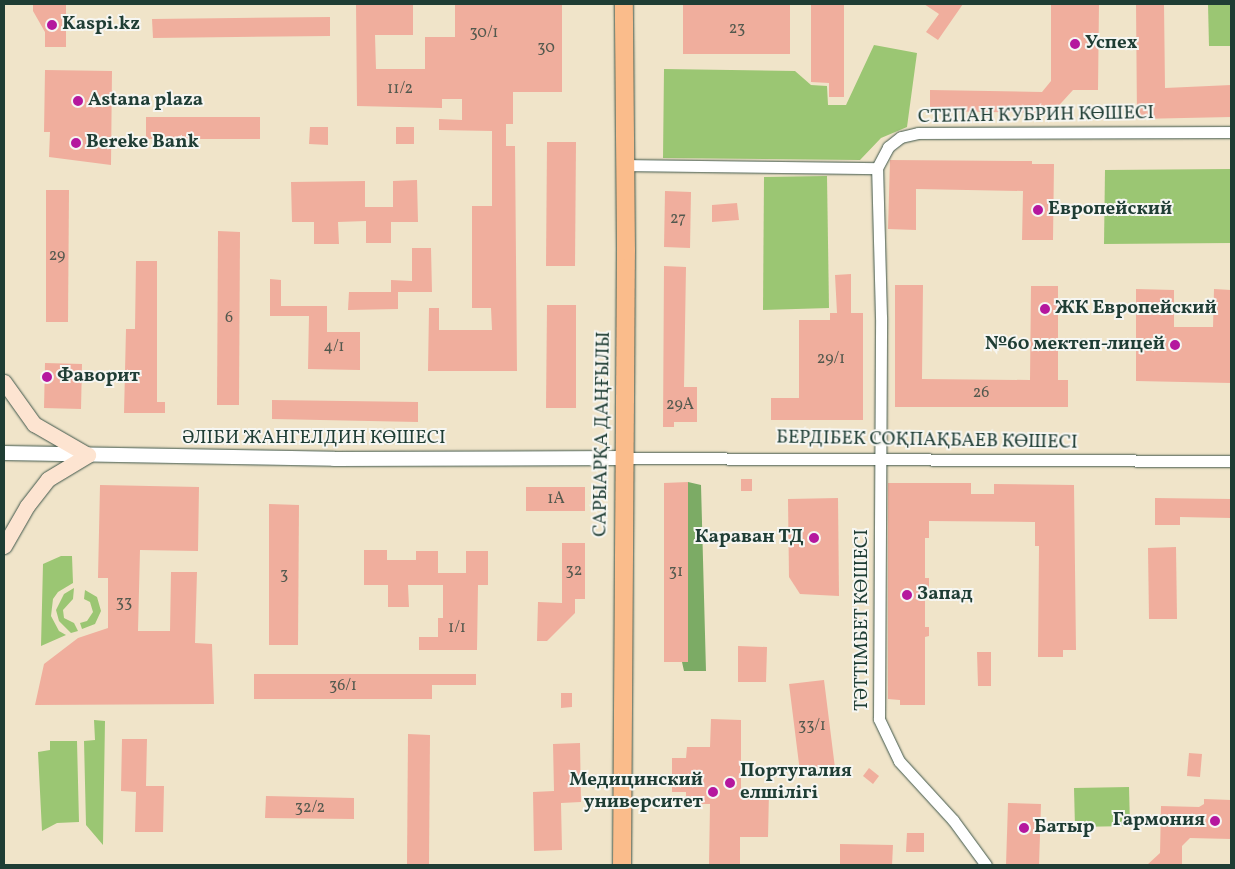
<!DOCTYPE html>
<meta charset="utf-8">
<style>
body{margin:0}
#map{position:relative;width:1235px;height:869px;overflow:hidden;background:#f0e4c9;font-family:Vollkorn,serif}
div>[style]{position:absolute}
.green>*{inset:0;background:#9bc673}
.forest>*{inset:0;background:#7cab65}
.building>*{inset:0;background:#f0ae9d}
.roads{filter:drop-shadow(0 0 1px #3e564a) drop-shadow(0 0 1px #3e564a)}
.minor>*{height:11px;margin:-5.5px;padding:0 5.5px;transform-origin:5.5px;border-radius:5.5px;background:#fff}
.tertiary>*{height:14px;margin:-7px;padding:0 7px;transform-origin:7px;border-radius:7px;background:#fff}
.secondary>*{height:15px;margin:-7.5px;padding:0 7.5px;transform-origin:7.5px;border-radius:7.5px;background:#fde4d1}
.primary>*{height:18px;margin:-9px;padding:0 9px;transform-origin:9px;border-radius:9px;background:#fabc8b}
.dots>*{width:14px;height:14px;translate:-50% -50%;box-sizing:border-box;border:2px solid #f6f6f2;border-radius:50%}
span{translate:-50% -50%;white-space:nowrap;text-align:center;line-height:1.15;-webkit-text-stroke:4px #f6f6f2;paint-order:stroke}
.number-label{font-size:16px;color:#53594e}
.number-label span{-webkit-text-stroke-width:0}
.poi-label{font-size:19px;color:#1f3d34;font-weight:700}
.left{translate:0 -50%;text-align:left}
.right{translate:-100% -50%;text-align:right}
.street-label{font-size:19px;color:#1f3d34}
.frame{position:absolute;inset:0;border:5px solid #1f3d34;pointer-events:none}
</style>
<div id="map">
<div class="green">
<i style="clip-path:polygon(1208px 4px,1231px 4px,1231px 46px,1209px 46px)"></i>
<i style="clip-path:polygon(874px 45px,917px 53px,907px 127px,881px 138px,860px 160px,663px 158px,664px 69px,795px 71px,811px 85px,827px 86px,828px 105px,846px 105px)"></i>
<i style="clip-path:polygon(1231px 169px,1231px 243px,1104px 244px,1105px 170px)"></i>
<i style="clip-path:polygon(827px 176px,829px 308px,763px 310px,764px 177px)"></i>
<i style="clip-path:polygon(61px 556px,72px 556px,73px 583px,58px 592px,53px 599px,51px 616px,59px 631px,66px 635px,41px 646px,43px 564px)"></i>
<i style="clip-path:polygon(74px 588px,73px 599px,63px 610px,64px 618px,74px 623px,78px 631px,71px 633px,59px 621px,56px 610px,64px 594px)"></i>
<i style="clip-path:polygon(85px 590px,97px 597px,101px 611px,95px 624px,82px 629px,80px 623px,87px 621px,93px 612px,90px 602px,84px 599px)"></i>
<i style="clip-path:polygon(94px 720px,105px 721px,103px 845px,86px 825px,84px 741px,95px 740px)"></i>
<i style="clip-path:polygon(50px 741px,77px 741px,79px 822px,57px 823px,42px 831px,38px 752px,50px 750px)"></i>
<i style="clip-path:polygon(1129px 787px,1130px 826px,1075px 827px,1074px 788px)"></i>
</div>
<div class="forest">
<i style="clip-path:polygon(688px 482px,701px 485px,706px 671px,684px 671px,682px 662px,688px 662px)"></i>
</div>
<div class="building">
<i style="clip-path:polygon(33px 4px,66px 4px,66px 47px,45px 47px,45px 32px,33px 11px)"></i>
<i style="clip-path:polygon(356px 4px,413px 4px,413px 35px,375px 35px,376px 69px,425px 69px,425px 37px,455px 37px,455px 4px,562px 4px,562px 92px,513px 92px,513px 124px,506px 124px,506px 146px,515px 146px,517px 371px,428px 371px,429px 308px,439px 308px,439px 330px,492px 330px,491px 308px,472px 308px,472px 206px,492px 206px,492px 131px,439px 130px,439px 119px,462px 120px,462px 99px,442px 99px,442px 108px,357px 106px)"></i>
<i style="clip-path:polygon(683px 4px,790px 4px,790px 54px,683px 54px)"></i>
<i style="clip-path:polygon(811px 4px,844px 4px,844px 97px,829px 97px,829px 83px,811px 82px)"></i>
<i style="clip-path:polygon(924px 4px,963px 4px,938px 40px,926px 32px,939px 14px)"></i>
<i style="clip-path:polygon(1051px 4px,1099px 4px,1098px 90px,1073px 90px,1052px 113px,930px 111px,930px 90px,1042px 92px,1051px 81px)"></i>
<i style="clip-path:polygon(1136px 4px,1164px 4px,1165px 88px,1231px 85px,1231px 117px,1137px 119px)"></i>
<i style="clip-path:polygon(330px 17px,330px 36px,153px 38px,152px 19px)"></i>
<i style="clip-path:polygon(45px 70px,112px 71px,111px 165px,49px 157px,50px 132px,44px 132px)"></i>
<i style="clip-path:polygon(146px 117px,260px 117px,260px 139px,146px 139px)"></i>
<i style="clip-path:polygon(310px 127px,328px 127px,328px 145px,309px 144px)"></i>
<i style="clip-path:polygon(396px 127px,414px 127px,414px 144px,396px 144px)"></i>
<i style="clip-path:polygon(547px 142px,576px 142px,575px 266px,546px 266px)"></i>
<i style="clip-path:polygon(890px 160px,1032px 161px,1032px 164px,1054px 164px,1053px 240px,1022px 240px,1023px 191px,916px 189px,916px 230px,888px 229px)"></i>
<i style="clip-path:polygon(417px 180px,418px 222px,391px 222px,391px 243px,366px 243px,366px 221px,338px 222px,339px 244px,314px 244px,314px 222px,292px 222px,291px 182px,365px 181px,365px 207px,393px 207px,393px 181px)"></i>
<i style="clip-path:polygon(46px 190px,69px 190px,68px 322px,46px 322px)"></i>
<i style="clip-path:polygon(665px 191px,691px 192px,690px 248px,664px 247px)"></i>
<i style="clip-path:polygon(737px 203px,739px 220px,712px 222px,712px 205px)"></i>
<i style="clip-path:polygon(218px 231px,240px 232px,239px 405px,217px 405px)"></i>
<i style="clip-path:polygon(412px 248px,431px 248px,432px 292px,391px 292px,391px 280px,412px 281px)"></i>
<i style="clip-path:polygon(136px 261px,157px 261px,157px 402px,165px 402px,165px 413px,124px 413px,126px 329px,135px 329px)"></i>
<i style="clip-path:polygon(664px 266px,686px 267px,684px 387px,697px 387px,697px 422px,674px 422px,674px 427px,663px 427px)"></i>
<i style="clip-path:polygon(851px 274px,851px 313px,863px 313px,863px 420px,771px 420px,771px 398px,799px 398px,799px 320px,830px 320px,830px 313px,837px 313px,835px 275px)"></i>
<i style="clip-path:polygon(270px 279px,281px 280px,281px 306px,327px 306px,327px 332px,360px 332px,360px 370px,308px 369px,309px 316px,270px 316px)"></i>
<i style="clip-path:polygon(895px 285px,923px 285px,922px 379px,1030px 380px,1031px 286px,1058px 286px,1058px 380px,1068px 380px,1068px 407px,895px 407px)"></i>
<i style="clip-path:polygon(1136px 289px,1174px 290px,1174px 327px,1213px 327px,1214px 289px,1231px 290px,1231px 383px,1136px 381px)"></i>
<i style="clip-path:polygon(349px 292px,398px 292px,398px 309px,348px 310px)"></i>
<i style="clip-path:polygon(547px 305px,576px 305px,576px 408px,546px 408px)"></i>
<i style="clip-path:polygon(45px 363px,82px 364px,81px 409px,44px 408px)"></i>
<i style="clip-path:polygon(272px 400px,418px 402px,418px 422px,272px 419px)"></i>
<i style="clip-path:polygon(741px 479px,752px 479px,752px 491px,741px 491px)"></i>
<i style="clip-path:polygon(688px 482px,688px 662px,664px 662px,664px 483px)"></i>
<i style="clip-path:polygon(888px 483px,971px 483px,971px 494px,994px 494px,994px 484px,1074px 485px,1076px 650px,1063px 650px,1063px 657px,1038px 657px,1039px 546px,1035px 546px,1035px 522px,929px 521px,929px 538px,925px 538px,925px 578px,929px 578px,929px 588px,925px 588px,925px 627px,929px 627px,929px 636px,925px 637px,925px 705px,900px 705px,900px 700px,888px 699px)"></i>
<i style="clip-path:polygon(100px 485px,199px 487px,198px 551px,140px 550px,138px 631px,170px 631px,171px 572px,197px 572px,195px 643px,212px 644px,214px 704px,35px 705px,44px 664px,78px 638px,108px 628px,108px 578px,98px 578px)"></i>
<i style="clip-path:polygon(526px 487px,585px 487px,585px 511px,526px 511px)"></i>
<i style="clip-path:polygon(838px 498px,839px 596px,800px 594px,789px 577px,788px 499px)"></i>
<i style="clip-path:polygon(1155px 498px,1231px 499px,1231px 518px,1180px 517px,1180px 525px,1155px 525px)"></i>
<i style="clip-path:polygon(269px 504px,299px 505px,298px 645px,269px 645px)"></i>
<i style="clip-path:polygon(562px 543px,585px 543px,585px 599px,575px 599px,575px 613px,547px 641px,537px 641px,538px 602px,562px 603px)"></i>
<i style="clip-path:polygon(1176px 547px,1177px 619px,1149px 619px,1148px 548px)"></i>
<i style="clip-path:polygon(364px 550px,387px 550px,387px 560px,416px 560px,416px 551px,438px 551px,438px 573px,466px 573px,466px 551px,488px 551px,488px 585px,478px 585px,477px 650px,419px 650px,419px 637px,438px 637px,438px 618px,443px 618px,443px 585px,408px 585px,409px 607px,388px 607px,388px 585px,364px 585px)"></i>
<i style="clip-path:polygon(738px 646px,767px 647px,766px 682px,738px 682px)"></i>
<i style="clip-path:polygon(977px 652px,991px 652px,991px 686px,978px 686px)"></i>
<i style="clip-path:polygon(254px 674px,476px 674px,476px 685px,432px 685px,432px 699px,254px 699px)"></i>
<i style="clip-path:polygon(824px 680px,835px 768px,800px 772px,789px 684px)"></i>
<i style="clip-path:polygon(561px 693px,572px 693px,572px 707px,561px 708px)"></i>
<i style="clip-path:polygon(711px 719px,741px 720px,741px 792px,769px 792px,768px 837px,740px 837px,740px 865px,709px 865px,710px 804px,686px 804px,686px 792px,672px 792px,672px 758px,686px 758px,687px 747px,710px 747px)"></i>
<i style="clip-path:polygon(408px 734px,430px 735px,429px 865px,407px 865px)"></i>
<i style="clip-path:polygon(122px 739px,147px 739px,146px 786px,164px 786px,163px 832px,135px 832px,136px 792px,121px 791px)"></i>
<i style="clip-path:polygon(580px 743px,581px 802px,561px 803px,562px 850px,534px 851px,533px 792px,554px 791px,553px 744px)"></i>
<i style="clip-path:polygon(1189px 753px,1202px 754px,1200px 777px,1187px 776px)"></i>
<i style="clip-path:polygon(869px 768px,879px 776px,873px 784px,863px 776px)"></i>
<i style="clip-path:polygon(266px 796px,354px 798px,354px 819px,265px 818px)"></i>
<i style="clip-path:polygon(1204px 799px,1231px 800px,1231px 839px,1190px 838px,1182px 846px,1182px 865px,1147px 865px,1160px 853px,1161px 806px,1199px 807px,1204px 804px)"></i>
<i style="clip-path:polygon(1008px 803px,1041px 804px,1039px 865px,1006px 865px)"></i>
<i style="clip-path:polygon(907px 833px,924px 833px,924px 852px,906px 852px)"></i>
<i style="clip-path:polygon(840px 844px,893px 845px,892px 865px,840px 865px)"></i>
</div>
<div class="roads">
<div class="minor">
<i style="left:625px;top:165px;width:252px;rotate:0.7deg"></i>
<i style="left:623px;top:458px;width:608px;rotate:0.28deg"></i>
<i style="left:986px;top:865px;width:56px;rotate:-126.3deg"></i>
<i style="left:953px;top:820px;width:80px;rotate:-132.5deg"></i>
<i style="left:899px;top:761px;width:47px;rotate:-115.5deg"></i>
<i style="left:879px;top:719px;width:402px;rotate:-89.7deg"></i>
<i style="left:881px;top:317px;width:149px;rotate:-91.5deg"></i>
<i style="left:877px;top:168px;width:24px;rotate:-62deg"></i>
<i style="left:888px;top:147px;width:16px;rotate:-38deg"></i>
<i style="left:901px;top:137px;width:17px;rotate:-13deg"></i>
<i style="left:918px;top:133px;width:313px;rotate:-0.2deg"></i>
</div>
<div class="tertiary">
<i style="left:4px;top:453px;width:330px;rotate:1deg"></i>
<i style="left:334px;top:459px;width:289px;rotate:-0.2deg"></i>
</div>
<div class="secondary">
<i style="left:4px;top:382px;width:52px;rotate:54.5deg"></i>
<i style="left:34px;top:424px;width:62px;rotate:29.9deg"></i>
<i style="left:4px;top:546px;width:46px;rotate:-60.1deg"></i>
<i style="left:27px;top:506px;width:34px;rotate:-52deg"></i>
<i style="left:48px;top:479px;width:47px;rotate:-31deg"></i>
</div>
<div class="primary">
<i style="left:622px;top:865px;width:614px;rotate:-89.63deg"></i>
<i style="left:626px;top:251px;width:247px;rotate:-90.5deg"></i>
</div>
</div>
<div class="dots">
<i style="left:52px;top:25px;background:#b5179e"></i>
<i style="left:1075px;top:44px;background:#b5179e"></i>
<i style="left:78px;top:101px;background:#b5179e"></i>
<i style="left:76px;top:143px;background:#b5179e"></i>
<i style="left:1038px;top:210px;background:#b5179e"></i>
<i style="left:1045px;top:309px;background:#b5179e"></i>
<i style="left:1175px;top:345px;background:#b5179e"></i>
<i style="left:47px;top:377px;background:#b5179e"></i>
<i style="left:814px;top:538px;background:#b5179e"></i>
<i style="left:907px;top:595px;background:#b5179e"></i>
<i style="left:730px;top:783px;background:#b5179e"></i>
<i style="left:713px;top:792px;background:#b5179e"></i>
<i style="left:1215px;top:821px;background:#b5179e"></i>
<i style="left:1024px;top:828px;background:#b5179e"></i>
</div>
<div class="number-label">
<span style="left:737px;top:29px">23</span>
<span style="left:484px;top:33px">30/1</span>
<span style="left:546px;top:48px">30</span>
<span style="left:400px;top:89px">11/2</span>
<span style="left:678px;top:219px">27</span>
<span style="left:57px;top:256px">29</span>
<span style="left:229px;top:318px">6</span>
<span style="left:334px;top:347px">4/1</span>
<span style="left:831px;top:359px">29/1</span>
<span style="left:981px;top:393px">26</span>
<span style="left:680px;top:405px">29А</span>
<span style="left:556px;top:499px">1А</span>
<span style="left:574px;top:571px">32</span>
<span style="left:676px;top:572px">31</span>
<span style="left:284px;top:575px">3</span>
<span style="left:124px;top:603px">33</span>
<span style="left:457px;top:628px">1/1</span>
<span style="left:343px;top:686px">36/1</span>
<span style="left:812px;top:726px">33/1</span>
<span style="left:310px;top:808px">32/2</span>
</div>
<div class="poi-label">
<span class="left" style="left:62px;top:25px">Kaspi.kz</span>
<span class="left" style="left:1085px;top:44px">Успех</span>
<span class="left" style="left:88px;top:101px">Astana plaza</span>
<span class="left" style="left:86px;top:143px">Bereke Bank</span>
<span class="left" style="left:1048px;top:210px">Европейский</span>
<span class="left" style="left:1055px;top:309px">ЖК Европейский</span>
<span class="right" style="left:1165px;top:345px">№60 мектеп-лицей</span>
<span class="left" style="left:57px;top:377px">Фаворит</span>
<span class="right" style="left:804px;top:538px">Караван ТД</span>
<span class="left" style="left:917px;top:595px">Запад</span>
<span class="left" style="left:740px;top:783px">Португалия<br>елшілігі</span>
<span class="right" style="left:703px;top:792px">Медицинский<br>университет</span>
<span class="right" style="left:1205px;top:821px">Гармония</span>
<span class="left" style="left:1034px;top:828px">Батыр</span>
</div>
<div class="street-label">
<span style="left:1036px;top:116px;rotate:-1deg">СТЕПАН КУБРИН КӨШЕСІ</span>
<span style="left:603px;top:434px;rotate:-89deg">САРЫАРҚА ДАҢҒЫЛЫ</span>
<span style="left:314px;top:439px">ӘЛІБИ ЖАНГЕЛДИН КӨШЕСІ</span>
<span style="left:927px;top:441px;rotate:1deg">БЕРДІБЕК СОҚПАҚБАЕВ КӨШЕСІ</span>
<span style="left:863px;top:620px;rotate:-90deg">ТӘТТІМБЕТ КӨШЕСІ</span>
</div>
<div class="frame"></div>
</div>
